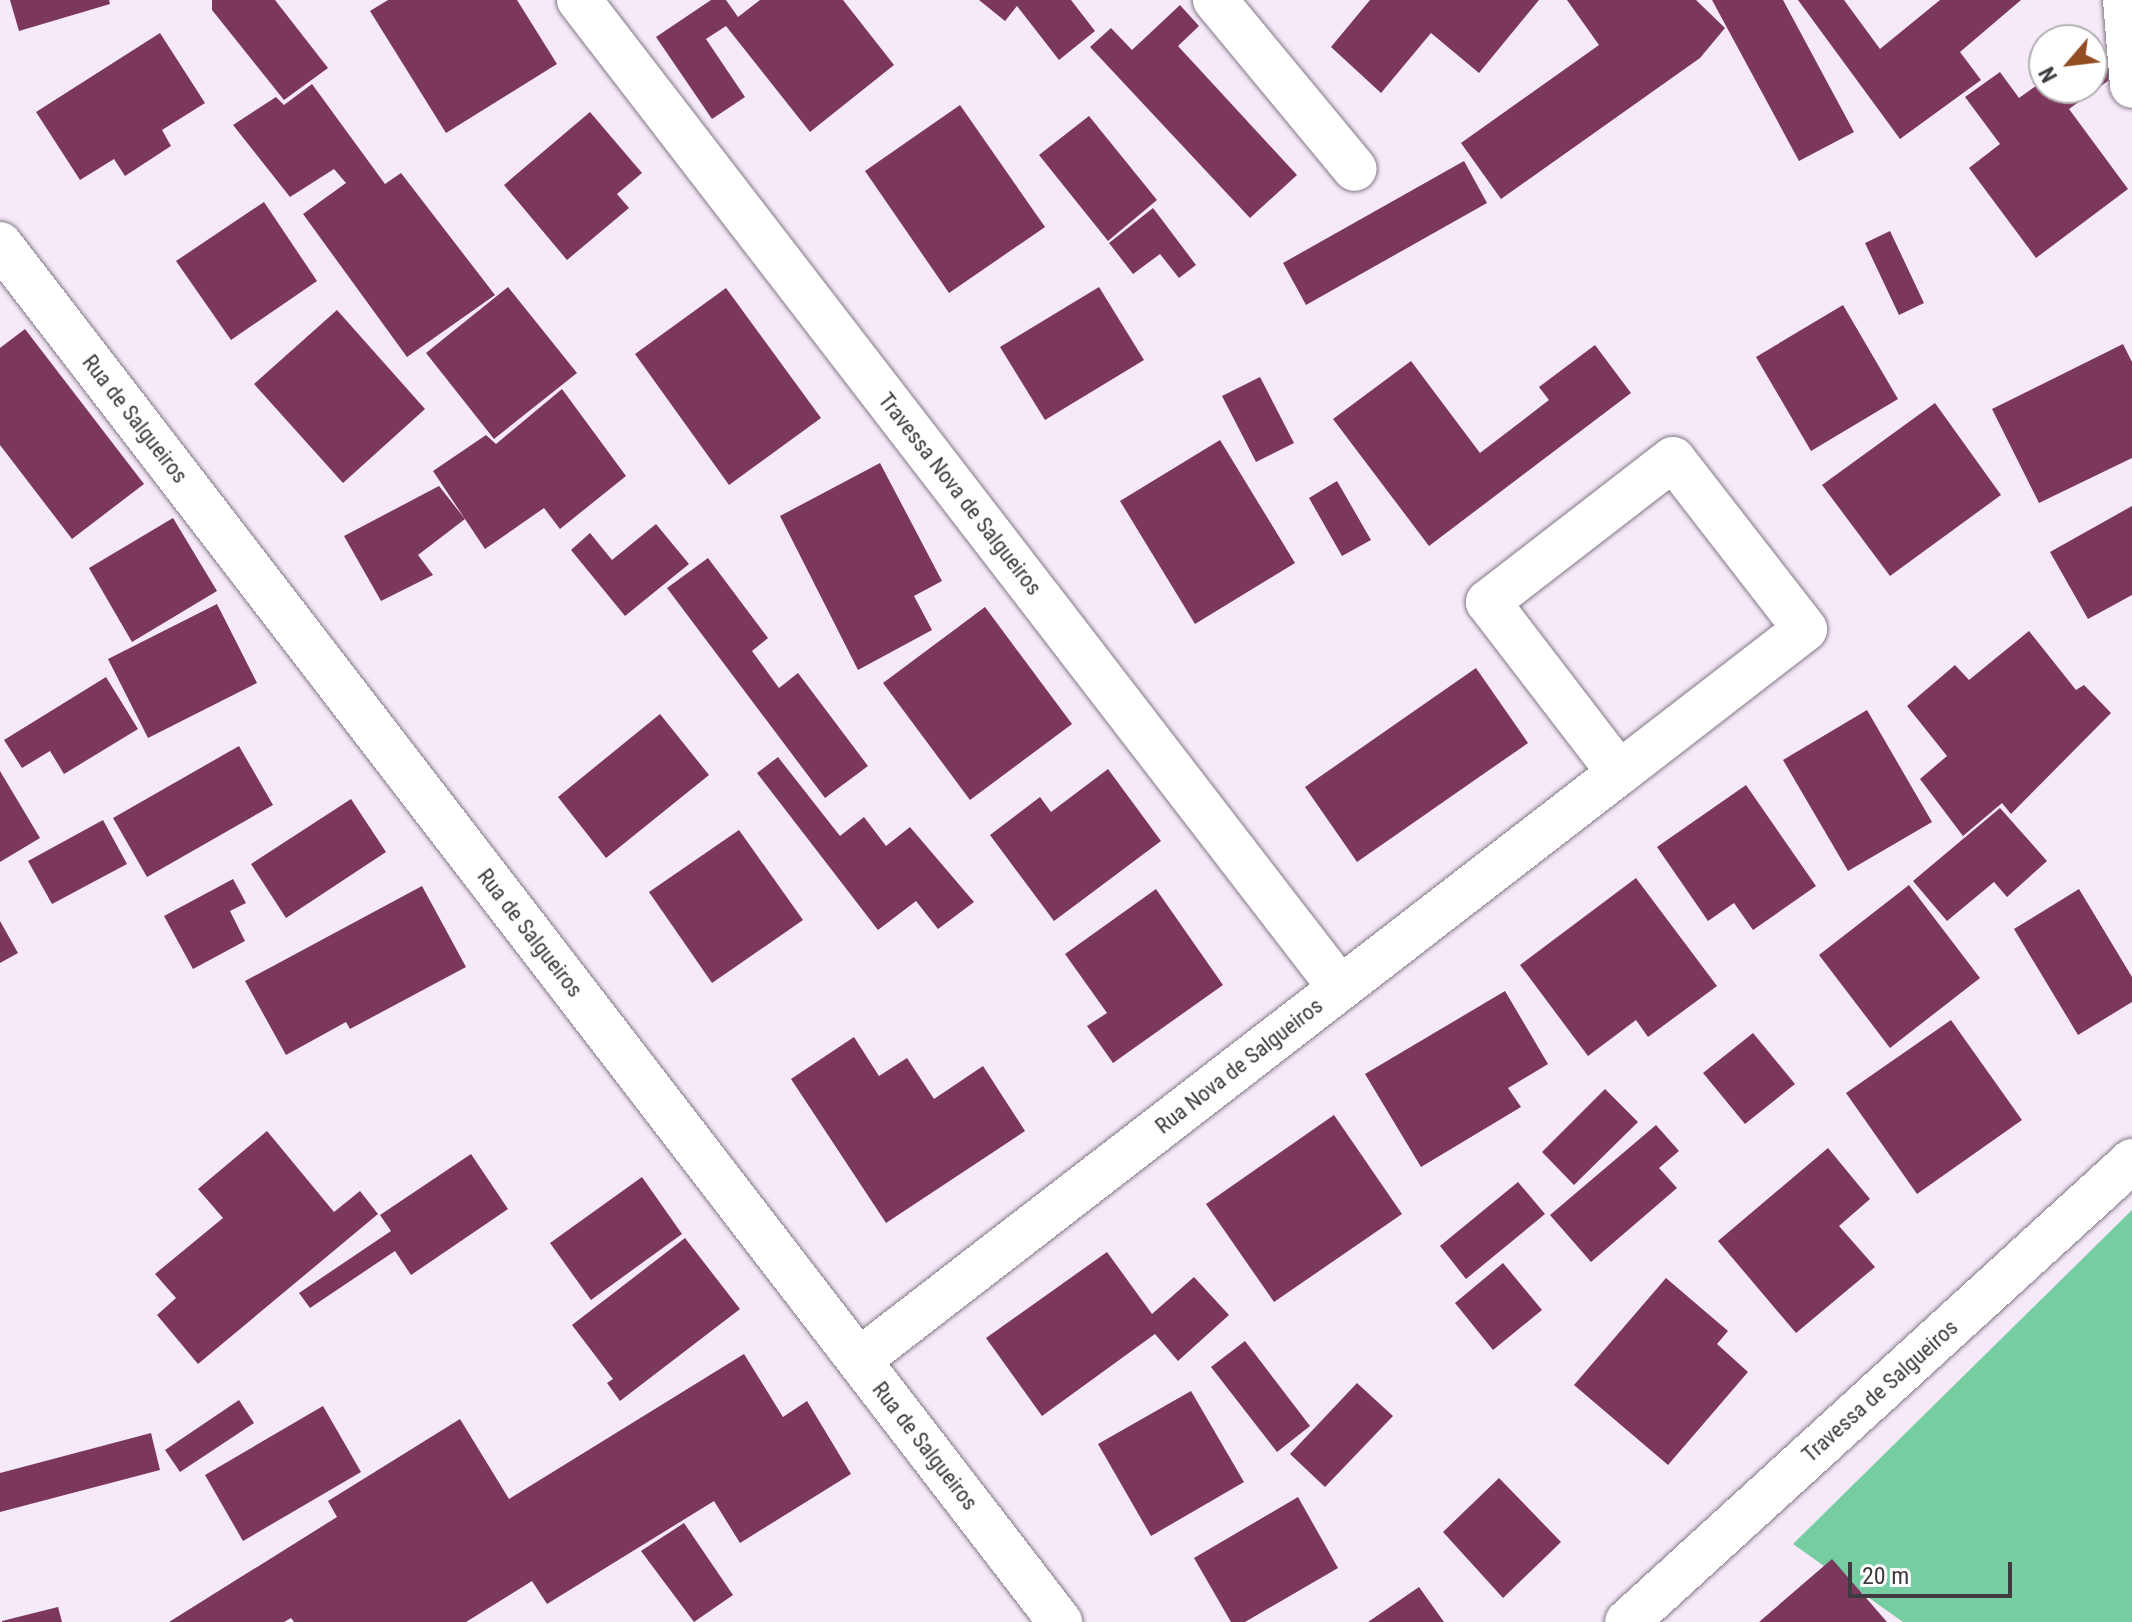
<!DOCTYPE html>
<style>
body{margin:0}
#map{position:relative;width:2132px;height:1622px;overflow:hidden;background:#f6eaf9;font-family:"Roboto Condensed",sans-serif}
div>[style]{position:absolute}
.forest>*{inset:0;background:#76cda2}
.building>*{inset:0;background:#7c385c}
.roads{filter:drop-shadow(0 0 2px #827885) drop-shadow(0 0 2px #827885)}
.minor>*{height:44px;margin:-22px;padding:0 22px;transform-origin:22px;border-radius:22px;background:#fff}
.tertiary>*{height:44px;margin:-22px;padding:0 22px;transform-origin:22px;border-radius:22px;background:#fff}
span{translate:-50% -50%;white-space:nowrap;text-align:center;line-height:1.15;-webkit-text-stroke:8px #fff;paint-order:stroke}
.street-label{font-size:22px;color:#3f3a40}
.north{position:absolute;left:2028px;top:24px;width:80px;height:80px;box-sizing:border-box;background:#fff;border:2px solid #b2b0b3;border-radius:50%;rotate:242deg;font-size:22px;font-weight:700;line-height:32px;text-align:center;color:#3f3a40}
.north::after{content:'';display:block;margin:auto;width:28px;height:36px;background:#924d23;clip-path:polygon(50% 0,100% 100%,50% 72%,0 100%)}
.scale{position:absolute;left:1848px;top:1562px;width:164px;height:36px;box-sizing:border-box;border:4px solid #3f3a40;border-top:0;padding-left:10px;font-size:24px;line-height:28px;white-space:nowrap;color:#3f3a40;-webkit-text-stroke:6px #fff;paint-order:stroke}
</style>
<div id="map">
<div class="forest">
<i style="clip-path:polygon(2132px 1210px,2132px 1622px,1903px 1622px,1793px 1544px)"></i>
</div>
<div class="building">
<i style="clip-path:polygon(10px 0,109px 0,110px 4px,19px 31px)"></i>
<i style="clip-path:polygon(212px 0,275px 0,328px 68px,284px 100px,212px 10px)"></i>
<i style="clip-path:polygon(388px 0,517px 0,557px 64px,446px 133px,370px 11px)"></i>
<i style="clip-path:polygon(711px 0,726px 0,738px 17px,760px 0,843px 0,894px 65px,810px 132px,726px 26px,706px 39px,745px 97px,712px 119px,656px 37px)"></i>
<i style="clip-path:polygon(979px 0,1071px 0,1095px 31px,1059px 60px,1017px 6px,1005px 21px)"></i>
<i style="clip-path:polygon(1370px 0,1539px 0,1479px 73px,1431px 33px,1381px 93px,1331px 47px)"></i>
<i style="clip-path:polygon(1567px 0,1696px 0,1725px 28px,1700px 58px,1501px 199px,1461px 143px,1599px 45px)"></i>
<i style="clip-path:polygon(1712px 0,1783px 0,1854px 132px,1799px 161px)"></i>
<i style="clip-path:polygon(1798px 0,1844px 0,1880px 49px,1940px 0,2021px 0,1960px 52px,1981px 80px,1900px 139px)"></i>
<i style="clip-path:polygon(1180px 5px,1199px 26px,1178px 46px,1297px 175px,1250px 218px,1090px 47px,1111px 28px,1132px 50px)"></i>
<i style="clip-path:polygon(160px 33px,205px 103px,162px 130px,171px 146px,125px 176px,114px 159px,80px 180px,36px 112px)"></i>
<i style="clip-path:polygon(2096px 41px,2119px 73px,2069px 109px,2128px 189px,2036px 258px,1969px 168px,2000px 144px,1965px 97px,2000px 72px,2019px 98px,2044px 80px,2044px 88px,2092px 88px)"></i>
<i style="clip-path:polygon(312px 84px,385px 184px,401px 173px,495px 295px,407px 357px,303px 214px,346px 183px,334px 169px,290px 197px,233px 125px,276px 97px,284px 105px)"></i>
<i style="clip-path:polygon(960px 105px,1045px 227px,949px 293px,865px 171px)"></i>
<i style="clip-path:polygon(590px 112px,642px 173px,617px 194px,629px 208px,567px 260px,504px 185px)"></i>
<i style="clip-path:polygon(1089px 116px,1157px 200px,1108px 241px,1039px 155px)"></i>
<i style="clip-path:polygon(1464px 161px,1487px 203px,1306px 305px,1283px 263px)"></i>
<i style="clip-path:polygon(264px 202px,317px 281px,231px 340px,176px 261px)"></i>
<i style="clip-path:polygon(1153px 208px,1196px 265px,1179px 278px,1160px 254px,1133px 274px,1109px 243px)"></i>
<i style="clip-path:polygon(1890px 231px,1924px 303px,1899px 315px,1865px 243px)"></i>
<i style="clip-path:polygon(508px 287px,577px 373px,494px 439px,426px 353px)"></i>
<i style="clip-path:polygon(1099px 287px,1144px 360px,1045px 420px,1000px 347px)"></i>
<i style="clip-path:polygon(726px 288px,821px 418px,729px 485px,635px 354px)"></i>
<i style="clip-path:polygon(1843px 305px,1898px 399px,1811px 451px,1756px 357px)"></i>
<i style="clip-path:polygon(337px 310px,425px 409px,343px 483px,254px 384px)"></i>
<i style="clip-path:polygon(25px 329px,144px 484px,72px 539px,0 445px,0 348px)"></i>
<i style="clip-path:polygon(2123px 344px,2132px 362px,2132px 458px,2039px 503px,1992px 409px)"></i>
<i style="clip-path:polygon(1595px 345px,1631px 393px,1429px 546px,1333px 419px,1411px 361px,1480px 453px,1549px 400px,1539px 387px)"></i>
<i style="clip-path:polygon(1260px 377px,1294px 443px,1256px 462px,1222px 396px)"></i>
<i style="clip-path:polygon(562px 389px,626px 476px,560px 529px,544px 508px,485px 549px,433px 471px,486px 435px,496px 444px)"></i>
<i style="clip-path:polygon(1935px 403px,2001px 495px,1890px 576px,1822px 485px)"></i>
<i style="clip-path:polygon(1220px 440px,1295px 563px,1195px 624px,1120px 501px)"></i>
<i style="clip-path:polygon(880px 463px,942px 581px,914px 596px,932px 630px,858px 670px,780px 516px)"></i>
<i style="clip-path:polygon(1337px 481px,1371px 540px,1342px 556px,1309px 498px)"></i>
<i style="clip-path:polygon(439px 486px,465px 519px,418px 555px,433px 575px,381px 601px,344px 536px)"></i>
<i style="clip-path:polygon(2132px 506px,2132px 595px,2088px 619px,2050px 552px)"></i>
<i style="clip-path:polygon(173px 518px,217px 591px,132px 642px,89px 568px)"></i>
<i style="clip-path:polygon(656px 524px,689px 564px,625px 616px,571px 550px,590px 533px,612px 560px)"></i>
<i style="clip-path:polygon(708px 558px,768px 638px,752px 651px,779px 688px,798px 673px,868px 766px,825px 798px,667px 588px)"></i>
<i style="clip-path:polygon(217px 604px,257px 683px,148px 738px,108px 659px)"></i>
<i style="clip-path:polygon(985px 607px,1072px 724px,970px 800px,883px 683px)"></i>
<i style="clip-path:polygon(2029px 631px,2076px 690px,2084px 685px,2111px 713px,2011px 814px,2002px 803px,1963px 836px,1920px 779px,1947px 756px,1907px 706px,1955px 665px,1969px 680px)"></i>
<i style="clip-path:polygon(1476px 668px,1528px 743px,1357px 862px,1305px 787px)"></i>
<i style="clip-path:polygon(106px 677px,138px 729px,64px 774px,50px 751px,22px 768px,4px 740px)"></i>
<i style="clip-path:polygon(1867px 710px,1932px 822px,1848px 871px,1783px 760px)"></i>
<i style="clip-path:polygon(660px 714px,709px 775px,606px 858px,558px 797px)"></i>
<i style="clip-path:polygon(239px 746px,273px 805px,147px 877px,113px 818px)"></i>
<i style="clip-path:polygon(778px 757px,840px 836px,864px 817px,886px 846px,910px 827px,974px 902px,938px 929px,916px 901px,878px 930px,757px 773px)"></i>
<i style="clip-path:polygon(1108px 769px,1161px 841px,1054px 921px,990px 835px,1040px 797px,1051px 812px)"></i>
<i style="clip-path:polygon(0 771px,40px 838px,0 862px)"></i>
<i style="clip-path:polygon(1746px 785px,1816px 886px,1753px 930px,1734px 903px,1708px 921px,1657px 847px)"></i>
<i style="clip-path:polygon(351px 799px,386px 852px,286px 918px,251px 864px)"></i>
<i style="clip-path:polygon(2000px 808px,2047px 861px,2007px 897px,1994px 882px,1947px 921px,1913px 881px)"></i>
<i style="clip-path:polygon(103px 820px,127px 864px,52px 904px,28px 861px)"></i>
<i style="clip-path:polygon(739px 830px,803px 920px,712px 983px,649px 892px)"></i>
<i style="clip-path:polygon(1636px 878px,1717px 986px,1648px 1037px,1636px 1020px,1588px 1056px,1520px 965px)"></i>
<i style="clip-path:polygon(233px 879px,246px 903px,230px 911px,245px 941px,193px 969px,164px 916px)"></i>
<i style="clip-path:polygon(1909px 885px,1980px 978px,1890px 1048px,1819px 955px)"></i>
<i style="clip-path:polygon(422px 886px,466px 967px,350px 1029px,346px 1022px,286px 1055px,245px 981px)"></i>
<i style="clip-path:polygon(1156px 889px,1223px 985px,1113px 1063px,1087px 1026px,1107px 1013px,1065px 954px)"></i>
<i style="clip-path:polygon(2079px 889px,2132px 977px,2132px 1002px,2078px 1035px,2014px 929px)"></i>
<i style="clip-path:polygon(0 921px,18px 953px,0 963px)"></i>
<i style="clip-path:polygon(1505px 991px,1548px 1064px,1508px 1088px,1521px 1107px,1421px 1167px,1365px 1074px)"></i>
<i style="clip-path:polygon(1951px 1020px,2022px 1120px,1917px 1194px,1846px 1093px)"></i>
<i style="clip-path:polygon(1753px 1033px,1795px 1084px,1745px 1124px,1703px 1073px)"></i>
<i style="clip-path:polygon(854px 1037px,879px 1076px,907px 1058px,934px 1099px,983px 1066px,1025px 1131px,886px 1223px,791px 1079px)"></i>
<i style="clip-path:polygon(1605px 1089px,1638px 1122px,1574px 1185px,1542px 1152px)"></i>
<i style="clip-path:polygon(1334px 1115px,1402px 1214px,1274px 1302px,1206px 1204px)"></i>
<i style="clip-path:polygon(1656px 1125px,1679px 1151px,1659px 1168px,1677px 1188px,1591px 1262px,1550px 1215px)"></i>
<i style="clip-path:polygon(267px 1131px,334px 1212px,360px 1191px,378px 1214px,198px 1364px,157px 1315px,176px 1298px,155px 1274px,223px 1218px,198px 1189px)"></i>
<i style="clip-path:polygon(1828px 1148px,1870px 1199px,1839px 1226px,1875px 1267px,1796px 1333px,1718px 1241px)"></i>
<i style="clip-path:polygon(471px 1154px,508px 1209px,411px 1275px,395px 1251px,310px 1308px,299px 1293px,391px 1231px,380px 1215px)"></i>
<i style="clip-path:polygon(642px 1177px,682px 1234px,591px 1300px,550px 1243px)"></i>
<i style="clip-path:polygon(1518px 1182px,1545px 1214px,1466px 1279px,1440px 1246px)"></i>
<i style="clip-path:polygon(685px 1238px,740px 1309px,620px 1401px,607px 1383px,613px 1379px,572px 1325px)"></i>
<i style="clip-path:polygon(1107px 1252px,1152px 1314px,1194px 1277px,1229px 1315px,1178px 1361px,1155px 1334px,1042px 1416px,986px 1338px)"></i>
<i style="clip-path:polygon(1503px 1263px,1542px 1310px,1493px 1350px,1455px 1303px)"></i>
<i style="clip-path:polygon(1666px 1278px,1728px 1331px,1717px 1344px,1748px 1372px,1668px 1465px,1574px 1385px)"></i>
<i style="clip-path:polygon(1245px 1341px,1310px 1426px,1277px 1452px,1211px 1367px)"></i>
<i style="clip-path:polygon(744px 1354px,783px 1417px,807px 1401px,851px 1474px,740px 1543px,714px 1501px,547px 1604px,532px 1581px,466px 1622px,294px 1622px,291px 1618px,284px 1622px,169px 1622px,337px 1517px,328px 1501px,460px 1419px,509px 1499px)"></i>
<i style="clip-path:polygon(1357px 1383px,1393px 1416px,1325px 1487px,1290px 1454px)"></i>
<i style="clip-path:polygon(1191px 1391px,1244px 1482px,1151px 1536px,1098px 1444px)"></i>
<i style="clip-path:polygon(239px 1400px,254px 1423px,180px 1472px,165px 1450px)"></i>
<i style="clip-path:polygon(323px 1406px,361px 1472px,243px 1541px,205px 1475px)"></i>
<i style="clip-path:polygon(151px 1433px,160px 1470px,0 1512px,0 1473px)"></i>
<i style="clip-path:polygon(1499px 1478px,1561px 1542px,1503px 1598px,1443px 1532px)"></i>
<i style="clip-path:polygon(1298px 1497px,1338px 1568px,1245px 1622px,1231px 1622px,1194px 1558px)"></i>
<i style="clip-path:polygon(684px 1523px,733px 1595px,694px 1622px,641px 1551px)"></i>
<i style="clip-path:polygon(1832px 1559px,1887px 1622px,1759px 1622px)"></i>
<i style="clip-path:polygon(1419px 1587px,1444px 1622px,1368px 1622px)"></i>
<i style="clip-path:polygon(58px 1607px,62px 1622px,2px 1622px,2px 1621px)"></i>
</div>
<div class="roads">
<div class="minor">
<i style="left:579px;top:0;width:1247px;rotate:52.39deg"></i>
<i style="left:1215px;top:0;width:219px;rotate:50.4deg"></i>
<i style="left:2125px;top:0;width:86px;rotate:85.3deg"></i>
<i style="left:859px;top:1360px;width:960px;rotate:-37.68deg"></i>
<i style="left:1619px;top:773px;width:235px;rotate:-37.7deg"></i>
<i style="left:1805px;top:629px;width:215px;rotate:-127.8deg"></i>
<i style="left:1673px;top:459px;width:234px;rotate:142.3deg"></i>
<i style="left:1488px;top:602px;width:215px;rotate:52.5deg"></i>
<i style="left:1627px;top:1622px;width:684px;rotate:-42.39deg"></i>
</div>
<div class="tertiary">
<i style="left:0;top:244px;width:1739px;rotate:52.43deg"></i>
</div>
</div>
<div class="street-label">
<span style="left:135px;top:419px;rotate:52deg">Rua de Salgueiros</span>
<span style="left:960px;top:494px;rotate:52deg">Travessa Nova de Salgueiros</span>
<span style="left:530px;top:933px;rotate:52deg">Rua de Salgueiros</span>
<span style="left:1239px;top:1066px;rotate:-38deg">Rua Nova de Salgueiros</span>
<span style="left:1880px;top:1391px;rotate:-42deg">Travessa de Salgueiros</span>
<span style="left:925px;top:1446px;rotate:52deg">Rua de Salgueiros</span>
</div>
<div class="north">N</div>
<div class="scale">20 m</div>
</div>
